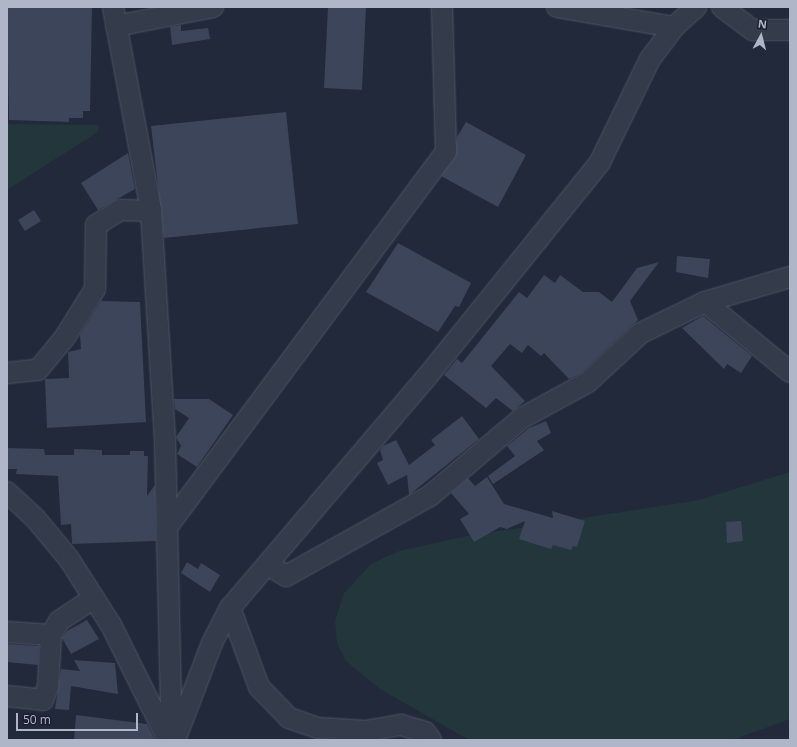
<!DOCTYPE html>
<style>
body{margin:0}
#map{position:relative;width:797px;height:747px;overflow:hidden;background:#21293a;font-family:"Open Sans",sans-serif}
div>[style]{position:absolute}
.green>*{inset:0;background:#23363b}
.building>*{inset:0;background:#3c455a}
.roads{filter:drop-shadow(0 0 1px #4f5665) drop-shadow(0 0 1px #4f5665)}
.minor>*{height:20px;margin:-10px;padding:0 10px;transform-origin:10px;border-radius:10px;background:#343b4a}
span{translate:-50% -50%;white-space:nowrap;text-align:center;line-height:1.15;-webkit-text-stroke:3px #1a202f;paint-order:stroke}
.frame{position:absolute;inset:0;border:8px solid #afb6c7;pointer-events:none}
.north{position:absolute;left:741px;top:16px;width:40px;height:40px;-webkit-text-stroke:3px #1a202f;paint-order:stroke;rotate:7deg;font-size:11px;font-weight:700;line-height:16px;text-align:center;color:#afb6c7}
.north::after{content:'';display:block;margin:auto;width:14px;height:18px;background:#afb6c7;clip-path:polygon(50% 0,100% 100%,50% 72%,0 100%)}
.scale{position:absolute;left:16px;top:713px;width:122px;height:18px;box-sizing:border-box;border:2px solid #afb6c7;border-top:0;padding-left:5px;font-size:12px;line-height:14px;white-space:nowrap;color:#afb6c7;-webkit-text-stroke:3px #1a202f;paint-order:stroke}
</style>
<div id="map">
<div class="green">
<i style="clip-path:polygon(7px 124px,98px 125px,98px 132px,7px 190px)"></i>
<i style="clip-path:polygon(790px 472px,790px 719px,732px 740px,469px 740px,380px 689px,346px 661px,337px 644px,335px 621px,344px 593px,371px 564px,399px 551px,467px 536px,699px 500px)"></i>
</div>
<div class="building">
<i style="clip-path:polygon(7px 7px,92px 7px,90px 111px,83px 111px,83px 118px,69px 118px,69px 122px,9px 120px)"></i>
<i style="clip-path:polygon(328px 7px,366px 7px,362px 90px,324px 88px)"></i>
<i style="clip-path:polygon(181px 25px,181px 31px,208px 28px,210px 39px,172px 45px,170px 27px)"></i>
<i style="clip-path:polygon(286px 112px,298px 224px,164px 238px,151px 126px)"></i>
<i style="clip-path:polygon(466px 122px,526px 155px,498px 207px,441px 176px,455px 157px,457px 137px)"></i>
<i style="clip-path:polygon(128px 153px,135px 189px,98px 210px,81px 183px)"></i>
<i style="clip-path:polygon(34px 210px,41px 221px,25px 231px,18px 220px)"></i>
<i style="clip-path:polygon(398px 243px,471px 283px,459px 307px,455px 306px,438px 332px,366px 292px)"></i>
<i style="clip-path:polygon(677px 256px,710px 259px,708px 278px,676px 272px)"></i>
<i style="clip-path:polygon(659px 262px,630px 301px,638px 320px,581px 373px,569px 379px,544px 353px,541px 356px,528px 345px,522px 353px,510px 344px,491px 366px,525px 401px,513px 411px,496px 398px,486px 408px,444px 375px,457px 359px,462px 363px,519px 292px,527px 298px,544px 275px,555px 283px,560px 275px,583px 292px,599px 292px,612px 302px,637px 268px)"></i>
<i style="clip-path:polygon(101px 301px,140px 302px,146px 422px,47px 428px,45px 379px,69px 378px,68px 352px,81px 349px,80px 335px)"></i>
<i style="clip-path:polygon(703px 316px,752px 356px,741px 373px,727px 364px,724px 369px,682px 328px)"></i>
<i style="clip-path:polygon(174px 399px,209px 399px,233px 415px,197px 467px,177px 454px,181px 446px,176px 437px,189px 418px,175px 409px)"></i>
<i style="clip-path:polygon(462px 416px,479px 439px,409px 495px,407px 475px,388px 485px,377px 463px,383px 460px,380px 450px,383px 446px,396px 440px,409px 465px,435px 445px,431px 440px)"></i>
<i style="clip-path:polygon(546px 421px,551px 433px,537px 441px,544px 450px,493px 484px,488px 476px,515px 456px,507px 446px,529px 428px)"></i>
<i style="clip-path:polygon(7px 448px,44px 449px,45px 455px,74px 455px,74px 449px,102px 450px,102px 455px,130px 455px,130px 451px,144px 451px,144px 456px,148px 456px,147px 496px,155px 485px,156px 541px,72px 544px,71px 524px,61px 525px,58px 476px,16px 474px,17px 469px,7px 469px)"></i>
<i style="clip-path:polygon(487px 477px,504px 504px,553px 518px,552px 511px,585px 521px,577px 547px,573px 546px,571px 550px,553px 545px,551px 549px,519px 539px,525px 521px,507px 529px,500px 527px,474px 542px,460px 519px,469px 514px,451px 493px,468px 478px,475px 486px)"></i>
<i style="clip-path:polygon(741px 521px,743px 541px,727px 543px,726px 522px)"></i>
<i style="clip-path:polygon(187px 562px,198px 569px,201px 563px,220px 575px,210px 592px,181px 573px)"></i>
<i style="clip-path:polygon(87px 620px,99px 639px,71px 654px,62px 638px,67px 631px)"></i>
<i style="clip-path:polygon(7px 644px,39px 646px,38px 665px,7px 662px)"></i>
<i style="clip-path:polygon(74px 660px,115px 663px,118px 694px,71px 686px,69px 710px,55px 709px,61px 669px,80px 671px)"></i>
<i style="clip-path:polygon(76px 715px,147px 724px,155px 740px,74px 740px)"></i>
</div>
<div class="roads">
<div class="minor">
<i style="left:113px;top:7px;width:208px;rotate:79.4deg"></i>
<i style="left:151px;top:211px;width:230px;rotate:86.5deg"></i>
<i style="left:165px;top:441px;width:298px;rotate:88.7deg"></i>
<i style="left:557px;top:7px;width:119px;rotate:9.7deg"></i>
<i style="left:722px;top:7px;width:39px;rotate:37deg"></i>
<i style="left:753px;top:30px;width:37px"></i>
<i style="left:116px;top:26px;width:99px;rotate:-11.1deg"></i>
<i style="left:705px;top:302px;width:110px;rotate:39.5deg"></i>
<i style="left:7px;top:373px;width:31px;rotate:-6deg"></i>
<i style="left:38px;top:370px;width:43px;rotate:-50.7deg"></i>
<i style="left:65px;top:337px;width:57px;rotate:-58deg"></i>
<i style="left:95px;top:289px;width:64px;rotate:-89.1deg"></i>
<i style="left:96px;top:225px;width:28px;rotate:-32deg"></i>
<i style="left:120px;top:210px;width:31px;rotate:2deg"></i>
<i style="left:7px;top:492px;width:38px;rotate:43deg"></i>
<i style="left:35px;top:518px;width:53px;rotate:50.3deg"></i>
<i style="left:69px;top:559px;width:78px;rotate:57.5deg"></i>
<i style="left:111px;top:625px;width:128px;rotate:63.6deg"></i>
<i style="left:168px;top:526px;width:467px;rotate:-53.4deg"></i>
<i style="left:446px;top:151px;width:144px;rotate:-91.6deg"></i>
<i style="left:268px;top:565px;width:21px;rotate:31deg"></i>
<i style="left:286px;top:576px;width:165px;rotate:-29.1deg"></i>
<i style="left:430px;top:496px;width:121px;rotate:-40.3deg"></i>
<i style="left:522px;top:418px;width:75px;rotate:-28.6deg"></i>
<i style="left:588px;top:382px;width:72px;rotate:-42.8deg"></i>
<i style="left:641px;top:333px;width:71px;rotate:-25.8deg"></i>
<i style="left:705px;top:302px;width:89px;rotate:-16.4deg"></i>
<i style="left:230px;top:608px;width:84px;rotate:69.8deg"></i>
<i style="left:259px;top:687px;width:43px;rotate:45.9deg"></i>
<i style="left:289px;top:718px;width:31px;rotate:19deg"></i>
<i style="left:318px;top:728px;width:48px;rotate:3.6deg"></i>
<i style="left:366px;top:731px;width:36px;rotate:-10deg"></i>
<i style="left:401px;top:725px;width:25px;rotate:16deg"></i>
<i style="left:425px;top:732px;width:10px;rotate:53deg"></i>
<i style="left:7px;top:632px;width:44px;rotate:3.9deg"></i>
<i style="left:7px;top:696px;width:36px;rotate:6deg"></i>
<i style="left:43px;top:700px;width:15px;rotate:-70deg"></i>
<i style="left:48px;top:686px;width:51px;rotate:-86.6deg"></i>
<i style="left:51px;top:635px;width:16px;rotate:-60deg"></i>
<i style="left:59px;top:621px;width:42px;rotate:-33.3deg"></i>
<i style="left:175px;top:740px;width:104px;rotate:-69.1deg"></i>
<i style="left:212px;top:643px;width:39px;rotate:-63deg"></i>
<i style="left:230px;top:608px;width:302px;rotate:-49.6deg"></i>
<i style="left:426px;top:378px;width:277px;rotate:-51.1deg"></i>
<i style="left:600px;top:162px;width:114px;rotate:-64.1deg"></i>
<i style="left:650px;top:59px;width:40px;rotate:-53deg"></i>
<i style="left:674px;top:27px;width:30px;rotate:-42deg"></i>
</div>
</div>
<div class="frame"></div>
<div class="north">N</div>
<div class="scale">50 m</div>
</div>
